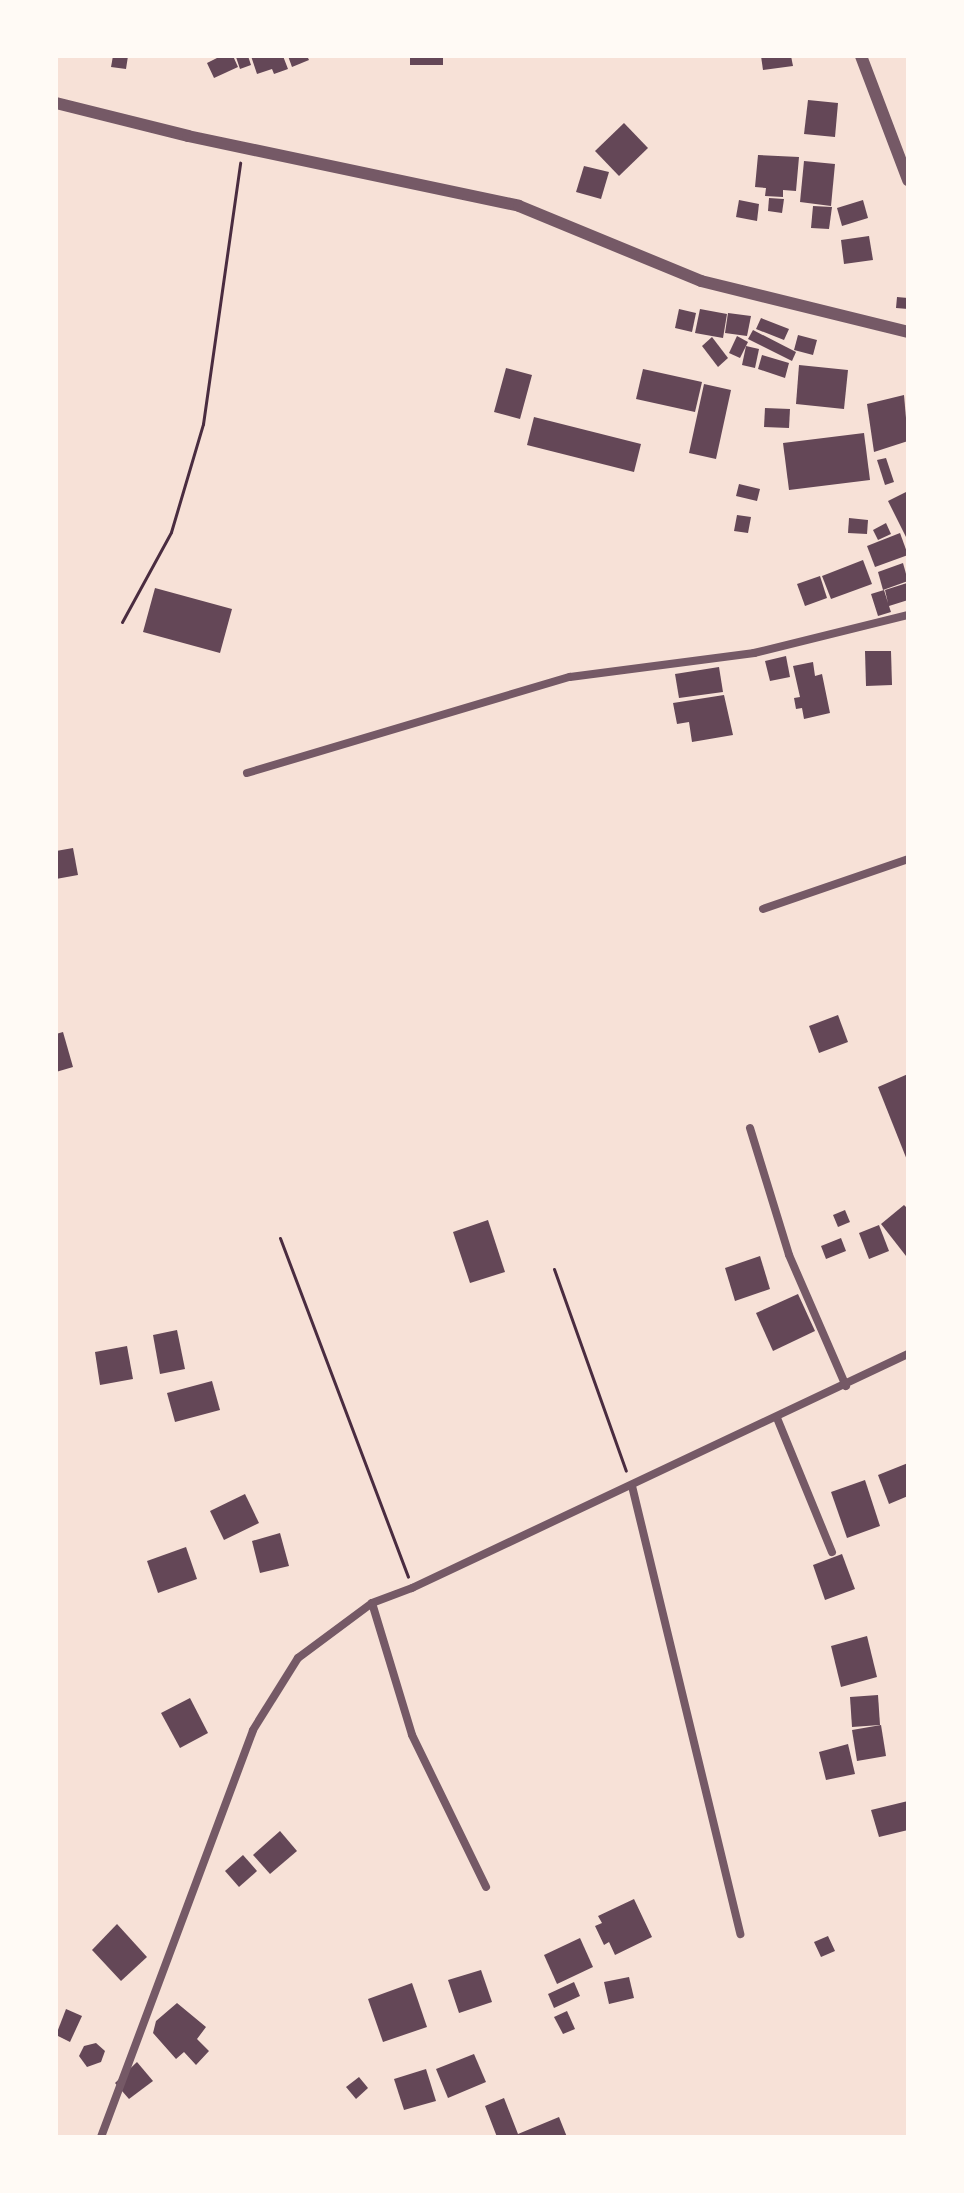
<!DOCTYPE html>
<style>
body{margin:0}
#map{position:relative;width:964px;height:2193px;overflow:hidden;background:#f7e1d7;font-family:Karla,sans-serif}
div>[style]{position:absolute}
.building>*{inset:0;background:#644757}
.path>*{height:3px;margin:-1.5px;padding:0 1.5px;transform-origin:1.5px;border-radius:1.5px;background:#4a2c40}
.minor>*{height:8px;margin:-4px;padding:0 4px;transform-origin:4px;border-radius:4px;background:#755966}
.tertiary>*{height:12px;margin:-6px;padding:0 6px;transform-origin:6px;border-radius:6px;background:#755966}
span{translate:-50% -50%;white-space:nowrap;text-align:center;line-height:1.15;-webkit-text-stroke:8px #fffaf5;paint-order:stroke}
.frame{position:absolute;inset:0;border:58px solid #fffaf5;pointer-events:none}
</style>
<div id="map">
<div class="building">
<i style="clip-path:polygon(113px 56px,128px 56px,126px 69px,111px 67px)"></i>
<i style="clip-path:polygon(221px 56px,233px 56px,238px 67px,214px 78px,207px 63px)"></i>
<i style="clip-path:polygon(248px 56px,251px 65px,240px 69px,236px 57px)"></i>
<i style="clip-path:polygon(251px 56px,283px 56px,288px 69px,274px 74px,272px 69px,257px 74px)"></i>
<i style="clip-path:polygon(288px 56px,307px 56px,309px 60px,292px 67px)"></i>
<i style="clip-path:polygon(410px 56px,443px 56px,443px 65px,410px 65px)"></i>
<i style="clip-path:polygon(761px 56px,791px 56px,793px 66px,763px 70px)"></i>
<i style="clip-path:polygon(808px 100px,838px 103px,835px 137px,804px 134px)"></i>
<i style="clip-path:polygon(624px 123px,648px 148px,619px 176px,595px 151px)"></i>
<i style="clip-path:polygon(758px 155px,799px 157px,796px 191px,783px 190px,783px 197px,765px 196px,766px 188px,755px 187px)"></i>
<i style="clip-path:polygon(804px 161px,835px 164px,831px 206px,800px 202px)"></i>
<i style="clip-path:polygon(584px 166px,609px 172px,601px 199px,576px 192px)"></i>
<i style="clip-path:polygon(769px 198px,784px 199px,782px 213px,768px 211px)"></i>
<i style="clip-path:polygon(739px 200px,759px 204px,757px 221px,736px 217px)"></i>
<i style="clip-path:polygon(863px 200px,868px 218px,842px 226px,837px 208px)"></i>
<i style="clip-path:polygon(813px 206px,832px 207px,829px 229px,811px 228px)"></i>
<i style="clip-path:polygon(869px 236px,873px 260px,844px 264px,841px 240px)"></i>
<i style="clip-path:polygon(897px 297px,908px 298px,908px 309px,896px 308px)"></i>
<i style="clip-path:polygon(679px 309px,696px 313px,692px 332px,675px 328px)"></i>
<i style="clip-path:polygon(700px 309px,727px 314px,723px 338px,695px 333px)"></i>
<i style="clip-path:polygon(728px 313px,751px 316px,747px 336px,725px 333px)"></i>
<i style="clip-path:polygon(761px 318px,789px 329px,784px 340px,756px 329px)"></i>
<i style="clip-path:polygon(753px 330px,796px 352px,792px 361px,748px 339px)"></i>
<i style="clip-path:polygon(798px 335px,817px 340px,813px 355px,794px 350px)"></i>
<i style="clip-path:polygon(737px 336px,748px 342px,740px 358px,729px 353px)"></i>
<i style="clip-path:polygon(712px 337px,728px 358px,718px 367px,702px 346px)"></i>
<i style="clip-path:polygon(746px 346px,759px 349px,755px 368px,742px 365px)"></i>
<i style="clip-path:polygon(762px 355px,789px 363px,785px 378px,758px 369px)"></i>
<i style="clip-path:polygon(799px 365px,848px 370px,844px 409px,796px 404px)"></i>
<i style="clip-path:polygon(506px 368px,532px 375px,520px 419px,494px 412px)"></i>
<i style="clip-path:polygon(643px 369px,702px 382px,695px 412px,636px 399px)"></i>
<i style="clip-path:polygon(704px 384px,731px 390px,716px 459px,689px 453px)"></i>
<i style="clip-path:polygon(904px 395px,908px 441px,874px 452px,867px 404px)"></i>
<i style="clip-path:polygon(765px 408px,790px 409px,789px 428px,764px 427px)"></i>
<i style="clip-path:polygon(534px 417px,641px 444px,634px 472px,527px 445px)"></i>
<i style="clip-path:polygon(864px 433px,870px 480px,789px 490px,783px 443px)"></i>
<i style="clip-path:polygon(886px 458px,894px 482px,885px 485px,877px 460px)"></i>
<i style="clip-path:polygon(739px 484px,760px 489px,757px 501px,736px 496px)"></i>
<i style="clip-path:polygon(908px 491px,908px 541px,888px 501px)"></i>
<i style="clip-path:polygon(737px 515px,751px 517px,748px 533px,734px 531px)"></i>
<i style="clip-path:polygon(849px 518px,868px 520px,867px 534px,848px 533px)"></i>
<i style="clip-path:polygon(886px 523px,891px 534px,878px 540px,873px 530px)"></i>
<i style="clip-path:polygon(900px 533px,908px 555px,875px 567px,867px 546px)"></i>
<i style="clip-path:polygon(863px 560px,872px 584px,831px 599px,822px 576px)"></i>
<i style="clip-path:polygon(903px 563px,908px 581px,883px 590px,878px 572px)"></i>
<i style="clip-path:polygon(820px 576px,827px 598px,805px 606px,797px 584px)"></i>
<i style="clip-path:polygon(907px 583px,908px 600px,889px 606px,891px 612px,878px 616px,871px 594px,884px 590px,888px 603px,885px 590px)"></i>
<i style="clip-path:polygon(155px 588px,232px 609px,220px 653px,143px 632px)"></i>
<i style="clip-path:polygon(865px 651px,891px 651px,892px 685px,866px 686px)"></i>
<i style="clip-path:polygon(786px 656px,790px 677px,770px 681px,765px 661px)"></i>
<i style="clip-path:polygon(813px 662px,815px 676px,822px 674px,830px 713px,804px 719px,802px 708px,796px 709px,794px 698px,800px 697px,793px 666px)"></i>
<i style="clip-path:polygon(719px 667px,723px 692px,679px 698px,675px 674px)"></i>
<i style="clip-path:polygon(724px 695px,733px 735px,692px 742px,689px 722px,677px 724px,673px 703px)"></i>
<i style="clip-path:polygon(73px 848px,78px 875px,56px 879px,56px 851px)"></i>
<i style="clip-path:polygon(838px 1015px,848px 1042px,819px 1053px,809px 1026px)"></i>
<i style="clip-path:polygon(63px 1032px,73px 1067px,56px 1072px,56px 1034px)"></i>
<i style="clip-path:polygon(908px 1074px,908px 1160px,907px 1160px,878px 1087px)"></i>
<i style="clip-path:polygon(904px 1205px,908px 1209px,906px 1256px,881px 1224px)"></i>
<i style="clip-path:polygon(845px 1210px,850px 1222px,838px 1227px,833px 1215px)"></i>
<i style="clip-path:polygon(488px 1220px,505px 1272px,470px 1283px,453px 1232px)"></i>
<i style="clip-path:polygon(879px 1225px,889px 1251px,869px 1259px,859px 1233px)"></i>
<i style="clip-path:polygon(841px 1238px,846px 1251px,826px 1259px,821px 1246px)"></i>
<i style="clip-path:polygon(760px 1256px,770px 1289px,735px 1301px,725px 1268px)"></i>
<i style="clip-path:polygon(798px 1294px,815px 1331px,773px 1351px,756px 1313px)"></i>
<i style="clip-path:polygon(177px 1330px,185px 1369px,160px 1374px,153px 1335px)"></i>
<i style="clip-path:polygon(127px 1346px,133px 1379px,100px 1385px,95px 1352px)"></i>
<i style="clip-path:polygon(212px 1381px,220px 1410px,175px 1422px,167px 1393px)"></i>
<i style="clip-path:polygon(908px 1463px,908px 1496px,889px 1504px,878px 1475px)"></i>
<i style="clip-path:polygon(865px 1480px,880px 1526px,847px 1538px,831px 1492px)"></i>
<i style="clip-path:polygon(245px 1494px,259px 1523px,224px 1540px,210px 1511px)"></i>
<i style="clip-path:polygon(280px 1533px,289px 1566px,260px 1573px,252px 1541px)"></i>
<i style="clip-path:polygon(186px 1547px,197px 1579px,158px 1593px,147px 1561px)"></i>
<i style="clip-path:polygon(842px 1554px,855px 1589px,825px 1600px,813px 1565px)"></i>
<i style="clip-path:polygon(867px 1636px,877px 1677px,841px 1687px,831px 1646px)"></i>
<i style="clip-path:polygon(878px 1695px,880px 1725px,852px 1727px,850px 1697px)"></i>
<i style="clip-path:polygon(190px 1698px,208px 1733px,180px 1748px,161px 1713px)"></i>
<i style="clip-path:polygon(881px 1725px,886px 1756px,857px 1761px,852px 1730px)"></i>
<i style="clip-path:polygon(848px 1744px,855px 1774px,826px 1780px,819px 1752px)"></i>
<i style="clip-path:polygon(908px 1801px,908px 1830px,879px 1837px,871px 1810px)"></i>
<i style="clip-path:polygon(280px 1831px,297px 1851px,270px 1874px,253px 1855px)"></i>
<i style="clip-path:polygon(243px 1855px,257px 1871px,239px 1887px,225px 1871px)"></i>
<i style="clip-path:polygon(634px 1899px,652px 1937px,615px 1955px,609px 1942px,604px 1945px,595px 1926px,602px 1923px,598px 1916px)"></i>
<i style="clip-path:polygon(117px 1924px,147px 1957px,121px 1981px,92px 1950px)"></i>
<i style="clip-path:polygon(828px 1936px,835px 1951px,821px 1957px,814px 1942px)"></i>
<i style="clip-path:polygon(580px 1938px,593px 1967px,557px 1984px,544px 1955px)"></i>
<i style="clip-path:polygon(481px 1970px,492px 2002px,459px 2013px,448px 1980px)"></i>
<i style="clip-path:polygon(629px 1977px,634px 1998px,609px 2004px,604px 1982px)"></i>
<i style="clip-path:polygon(574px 1982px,580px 1996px,554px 2008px,548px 1994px)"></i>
<i style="clip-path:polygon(412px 1983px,427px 2027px,383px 2042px,368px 1999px)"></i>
<i style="clip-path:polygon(177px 2003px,206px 2027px,197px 2039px,209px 2051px,196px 2065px,184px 2052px,176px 2059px,153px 2033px,156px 2021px)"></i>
<i style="clip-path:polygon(66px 2009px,82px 2016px,70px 2042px,56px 2035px)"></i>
<i style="clip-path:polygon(567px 2011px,575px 2029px,563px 2034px,554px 2017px)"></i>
<i style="clip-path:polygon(96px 2043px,105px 2051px,101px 2062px,87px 2067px,79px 2056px,84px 2046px)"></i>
<i style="clip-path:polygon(474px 2054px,486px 2082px,448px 2098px,436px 2069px)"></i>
<i style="clip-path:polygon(137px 2062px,153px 2081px,129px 2099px,115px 2083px)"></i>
<i style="clip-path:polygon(426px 2069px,436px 2101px,404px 2110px,394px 2079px)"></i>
<i style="clip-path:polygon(359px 2077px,368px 2088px,356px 2099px,346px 2087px)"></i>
<i style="clip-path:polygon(504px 2098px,518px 2134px,559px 2117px,567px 2137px,497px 2137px,485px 2106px)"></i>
</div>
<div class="path">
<i style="left:122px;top:622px;width:102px;rotate:-61.4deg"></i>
<i style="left:171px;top:532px;width:113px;rotate:-73.5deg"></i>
<i style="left:203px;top:424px;width:264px;rotate:-81.9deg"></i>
<i style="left:280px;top:1238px;width:362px;rotate:69.3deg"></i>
<i style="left:554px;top:1269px;width:214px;rotate:70.4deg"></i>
</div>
<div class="minor">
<i style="left:247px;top:773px;width:337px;rotate:-16.6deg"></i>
<i style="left:570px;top:677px;width:186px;rotate:-7.4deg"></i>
<i style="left:754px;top:653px;width:159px;rotate:-13.9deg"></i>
<i style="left:763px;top:909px;width:153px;rotate:-19deg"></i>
<i style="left:750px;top:1128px;width:133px;rotate:72.9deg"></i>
<i style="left:789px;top:1255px;width:143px;rotate:66.5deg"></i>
<i style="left:777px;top:1418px;width:145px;rotate:67.7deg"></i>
<i style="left:632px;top:1486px;width:461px;rotate:76.4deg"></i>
<i style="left:372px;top:1603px;width:138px;rotate:73.1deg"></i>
<i style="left:412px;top:1735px;width:169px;rotate:64deg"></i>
<i style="left:101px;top:2137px;width:434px;rotate:-69.5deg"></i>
<i style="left:253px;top:1730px;width:85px;rotate:-58deg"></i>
<i style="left:298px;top:1658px;width:92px;rotate:-36.6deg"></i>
<i style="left:372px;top:1603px;width:43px;rotate:-20.6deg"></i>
<i style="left:412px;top:1588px;width:548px;rotate:-25.26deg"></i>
</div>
<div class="tertiary">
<i style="left:861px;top:56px;width:133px;rotate:69.2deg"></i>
<i style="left:56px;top:103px;width:136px;rotate:14deg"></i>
<i style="left:188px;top:136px;width:338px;rotate:11.9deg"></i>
<i style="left:519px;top:206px;width:197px;rotate:22.4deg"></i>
<i style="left:701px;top:281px;width:213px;rotate:13.8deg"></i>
</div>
<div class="frame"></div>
</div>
